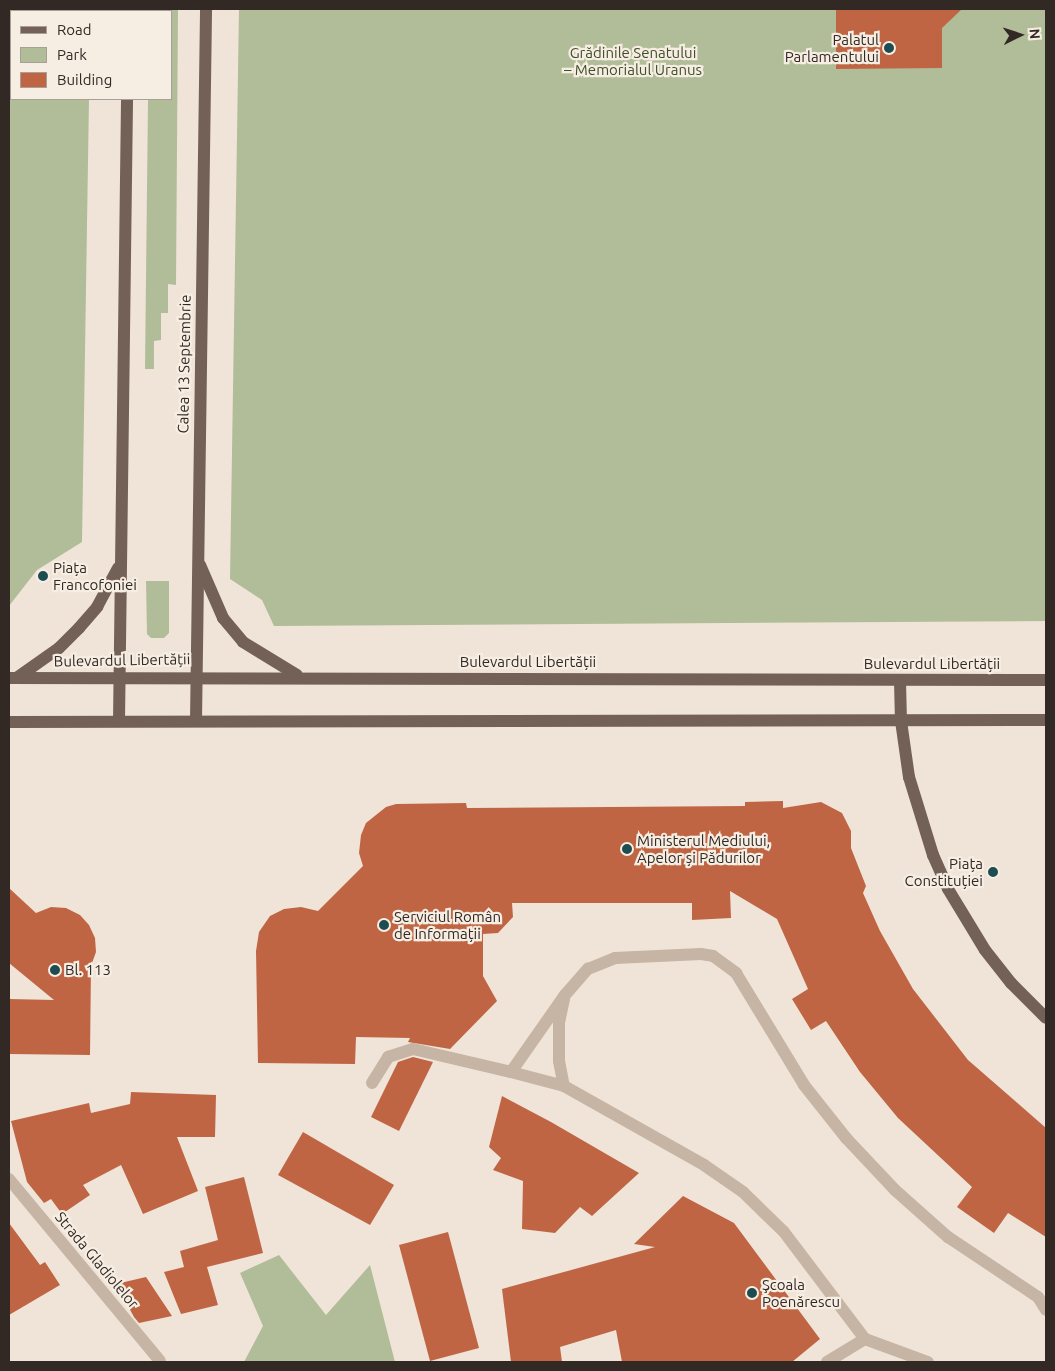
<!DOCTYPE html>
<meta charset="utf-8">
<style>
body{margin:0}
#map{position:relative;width:1055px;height:1371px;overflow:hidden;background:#efe4d7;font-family:Ubuntu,sans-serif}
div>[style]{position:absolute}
.green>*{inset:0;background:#b0bd98}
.building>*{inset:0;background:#c06544}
.minor>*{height:12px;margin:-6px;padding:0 6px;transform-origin:6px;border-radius:6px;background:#c6b4a4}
.major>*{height:12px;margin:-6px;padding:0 6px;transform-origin:6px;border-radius:6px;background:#736157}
.dots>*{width:14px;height:14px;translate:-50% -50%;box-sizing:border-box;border:2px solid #f7eee3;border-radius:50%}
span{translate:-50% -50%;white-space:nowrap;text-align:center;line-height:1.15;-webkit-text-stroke:4.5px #f7eee3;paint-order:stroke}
.poi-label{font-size:15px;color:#322925}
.right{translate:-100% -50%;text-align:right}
.left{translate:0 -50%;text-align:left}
.park-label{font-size:15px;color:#404f2a}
.street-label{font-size:15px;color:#322925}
.frame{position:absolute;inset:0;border:10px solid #322925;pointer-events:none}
.legend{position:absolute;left:10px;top:10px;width:162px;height:90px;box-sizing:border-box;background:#f7eee3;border:1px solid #a89f97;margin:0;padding:6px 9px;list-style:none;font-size:15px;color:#322925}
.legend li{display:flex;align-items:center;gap:10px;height:25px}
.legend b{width:25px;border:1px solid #a89f97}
.north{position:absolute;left:995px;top:10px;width:50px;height:50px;-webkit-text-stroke:4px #f7eee3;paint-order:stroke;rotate:86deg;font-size:14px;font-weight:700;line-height:20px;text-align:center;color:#322925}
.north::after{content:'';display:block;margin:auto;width:18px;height:22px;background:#322925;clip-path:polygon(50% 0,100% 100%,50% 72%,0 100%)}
</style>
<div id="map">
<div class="green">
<i style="clip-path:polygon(9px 9px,91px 9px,11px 11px,11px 99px,89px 99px,82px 542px,37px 570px,9px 606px)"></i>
<i style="clip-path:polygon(149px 9px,178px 9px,176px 285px,168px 284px,168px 313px,161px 313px,161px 340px,154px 341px,154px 369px,145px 369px,148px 99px,171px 99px,171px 11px)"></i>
<i style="clip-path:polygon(239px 9px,1046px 9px,1046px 621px,274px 626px,262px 600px,230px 579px)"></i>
<i style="clip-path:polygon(146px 581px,169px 581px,169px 633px,164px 638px,151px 638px,147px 634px)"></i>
<i style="clip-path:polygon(279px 1255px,326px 1315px,370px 1265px,395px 1362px,244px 1362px,263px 1326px,240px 1273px)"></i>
</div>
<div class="building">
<i style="clip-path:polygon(836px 9px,962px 9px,942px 28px,942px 68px,836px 69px)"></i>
<i style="clip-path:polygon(783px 801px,783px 808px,821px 802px,842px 813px,851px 831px,851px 848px,866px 886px,863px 893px,880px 931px,913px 989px,968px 1060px,1046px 1128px,1046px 1237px,1008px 1213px,994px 1233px,957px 1207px,972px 1187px,898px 1118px,860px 1072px,826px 1021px,811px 1030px,792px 999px,808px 989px,777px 919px,730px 891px,731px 918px,692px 920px,692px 903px,512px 903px,513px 917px,498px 933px,483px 934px,483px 976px,497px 1001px,450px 1049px,408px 1042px,410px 1038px,356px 1037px,355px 1064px,258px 1063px,256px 951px,259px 932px,270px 916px,284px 909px,301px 907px,318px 911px,363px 866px,359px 853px,361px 835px,366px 823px,386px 807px,396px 804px,466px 803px,467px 808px,745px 806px,745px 802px)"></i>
<i style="clip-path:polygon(9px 888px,36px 913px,51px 907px,66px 908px,80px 915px,89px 925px,95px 938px,96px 952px,91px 966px,90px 1055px,9px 1054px,9px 999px,54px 1000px,9px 963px)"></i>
<i style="clip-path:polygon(413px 1057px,433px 1062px,399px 1131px,371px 1117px,398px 1062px)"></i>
<i style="clip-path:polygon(131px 1092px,216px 1095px,215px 1137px,177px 1137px,198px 1191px,143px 1214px,121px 1165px,83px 1185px,90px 1195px,62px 1214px,51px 1199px,44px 1203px,27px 1182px,11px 1121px,89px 1103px,91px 1113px,130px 1104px)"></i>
<i style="clip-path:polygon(502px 1096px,551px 1122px,639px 1173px,592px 1216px,580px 1207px,555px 1233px,522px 1229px,523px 1181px,493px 1170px,501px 1158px,489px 1147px)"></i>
<i style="clip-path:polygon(303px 1132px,394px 1185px,370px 1225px,278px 1175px)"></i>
<i style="clip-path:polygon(244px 1177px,263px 1253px,207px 1267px,218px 1305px,181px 1314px,164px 1272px,184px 1267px,180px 1251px,218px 1240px,205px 1187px)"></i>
<i style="clip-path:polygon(683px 1196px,734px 1223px,820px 1339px,792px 1362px,622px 1362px,616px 1330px,560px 1347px,562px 1362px,511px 1362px,502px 1289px,655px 1247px,634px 1244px)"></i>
<i style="clip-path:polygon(9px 1223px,40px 1265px,45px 1262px,60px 1285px,9px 1315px)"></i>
<i style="clip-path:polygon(448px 1232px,479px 1348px,430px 1361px,399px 1245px)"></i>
<i style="clip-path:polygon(146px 1277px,172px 1316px,139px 1323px,134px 1317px,116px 1284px)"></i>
</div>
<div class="minor">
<i style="left:564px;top:999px;width:24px;rotate:102deg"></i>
<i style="left:559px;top:1022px;width:39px;rotate:90deg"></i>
<i style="left:559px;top:1061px;width:25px;rotate:79deg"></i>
<i style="left:564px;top:1086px;width:161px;rotate:29.4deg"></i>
<i style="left:704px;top:1165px;width:47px;rotate:34.7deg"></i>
<i style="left:743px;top:1192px;width:57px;rotate:44.3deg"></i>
<i style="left:784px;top:1232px;width:134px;rotate:52.9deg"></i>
<i style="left:865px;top:1339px;width:67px;rotate:20.1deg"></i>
<i style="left:511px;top:1072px;width:55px;rotate:14.8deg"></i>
<i style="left:372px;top:1083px;width:31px;rotate:-58deg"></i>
<i style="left:388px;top:1057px;width:26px;rotate:-18deg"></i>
<i style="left:413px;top:1049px;width:101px;rotate:13.2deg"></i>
<i style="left:511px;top:1072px;width:94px;rotate:-55deg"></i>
<i style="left:565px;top:995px;width:35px;rotate:-49deg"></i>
<i style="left:588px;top:969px;width:29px;rotate:-22deg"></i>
<i style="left:615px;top:958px;width:86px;rotate:-2.7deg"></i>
<i style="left:701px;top:954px;width:12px;rotate:9deg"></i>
<i style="left:713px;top:956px;width:29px;rotate:36deg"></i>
<i style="left:736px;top:973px;width:131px;rotate:58.7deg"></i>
<i style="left:804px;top:1085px;width:68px;rotate:51.6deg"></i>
<i style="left:846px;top:1138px;width:71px;rotate:46.7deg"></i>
<i style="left:895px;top:1190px;width:71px;rotate:41.6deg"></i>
<i style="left:948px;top:1237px;width:108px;rotate:33.7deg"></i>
<i style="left:1038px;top:1297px;width:15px;rotate:58deg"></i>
<i style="left:9px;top:1179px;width:236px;rotate:50.3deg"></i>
<i style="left:827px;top:1362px;width:44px;rotate:-31.2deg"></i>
</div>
<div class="major">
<i style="left:128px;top:11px;width:2px;rotate:-90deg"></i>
<i style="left:200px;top:565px;width:58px;rotate:66.5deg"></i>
<i style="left:223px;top:618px;width:31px;rotate:50deg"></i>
<i style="left:243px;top:642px;width:63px;rotate:31.4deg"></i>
<i style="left:18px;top:677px;width:50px;rotate:-35.3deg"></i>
<i style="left:59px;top:648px;width:28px;rotate:-45deg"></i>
<i style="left:79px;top:628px;width:28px;rotate:-49deg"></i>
<i style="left:97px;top:607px;width:44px;rotate:-61.7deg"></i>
<i style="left:9px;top:678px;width:1037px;rotate:0.11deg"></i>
<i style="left:900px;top:681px;width:40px;rotate:88.6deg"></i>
<i style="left:901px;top:721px;width:57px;rotate:81.9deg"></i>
<i style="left:909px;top:777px;width:82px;rotate:72.9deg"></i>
<i style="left:933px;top:855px;width:37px;rotate:66deg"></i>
<i style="left:948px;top:889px;width:71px;rotate:58.8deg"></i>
<i style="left:985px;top:950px;width:42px;rotate:51.8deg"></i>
<i style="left:1011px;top:983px;width:49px;rotate:45deg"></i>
<i style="left:196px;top:720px;width:711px;rotate:-89.19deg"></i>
<i style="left:119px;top:721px;width:622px;rotate:-89.26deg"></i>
<i style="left:9px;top:722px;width:1037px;rotate:-0.11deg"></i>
</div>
<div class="dots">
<i style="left:889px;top:48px;background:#1d4c51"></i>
<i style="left:43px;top:576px;background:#1d4c51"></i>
<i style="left:627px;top:849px;background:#1d4c51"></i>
<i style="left:993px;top:872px;background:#1d4c51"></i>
<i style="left:384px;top:925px;background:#1d4c51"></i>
<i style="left:55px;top:970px;background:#1d4c51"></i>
<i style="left:752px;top:1293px;background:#1d4c51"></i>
</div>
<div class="poi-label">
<span class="right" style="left:879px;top:48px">Palatul<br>Parlamentului</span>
<span class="left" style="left:53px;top:576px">Piața<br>Francofoniei</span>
<span class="left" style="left:637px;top:849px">Ministerul Mediului,<br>Apelor și Pădurilor</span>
<span class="right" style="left:983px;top:872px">Piața<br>Constituției</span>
<span class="left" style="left:394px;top:925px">Serviciul Român<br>de Informații</span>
<span class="left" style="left:65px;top:970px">Bl. 113</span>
<span class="left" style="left:762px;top:1293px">Şcoala<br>Poenărescu</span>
</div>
<div class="park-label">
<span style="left:633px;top:61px">Grădinile Senatului<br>– Memorialul Uranus</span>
</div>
<div class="street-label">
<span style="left:184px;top:364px;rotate:-89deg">Calea 13 Septembrie</span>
<span style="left:122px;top:660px;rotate:-1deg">Bulevardul Libertății</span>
<span style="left:528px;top:662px">Bulevardul Libertății</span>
<span style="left:932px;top:664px">Bulevardul Libertății</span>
<span style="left:97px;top:1260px;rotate:50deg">Strada Gladiolelor</span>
</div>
<div class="frame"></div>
<ul class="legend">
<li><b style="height:6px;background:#736157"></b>Road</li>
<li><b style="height:14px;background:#b0bd98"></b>Park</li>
<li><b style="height:14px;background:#c06544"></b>Building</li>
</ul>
<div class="north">N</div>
</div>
